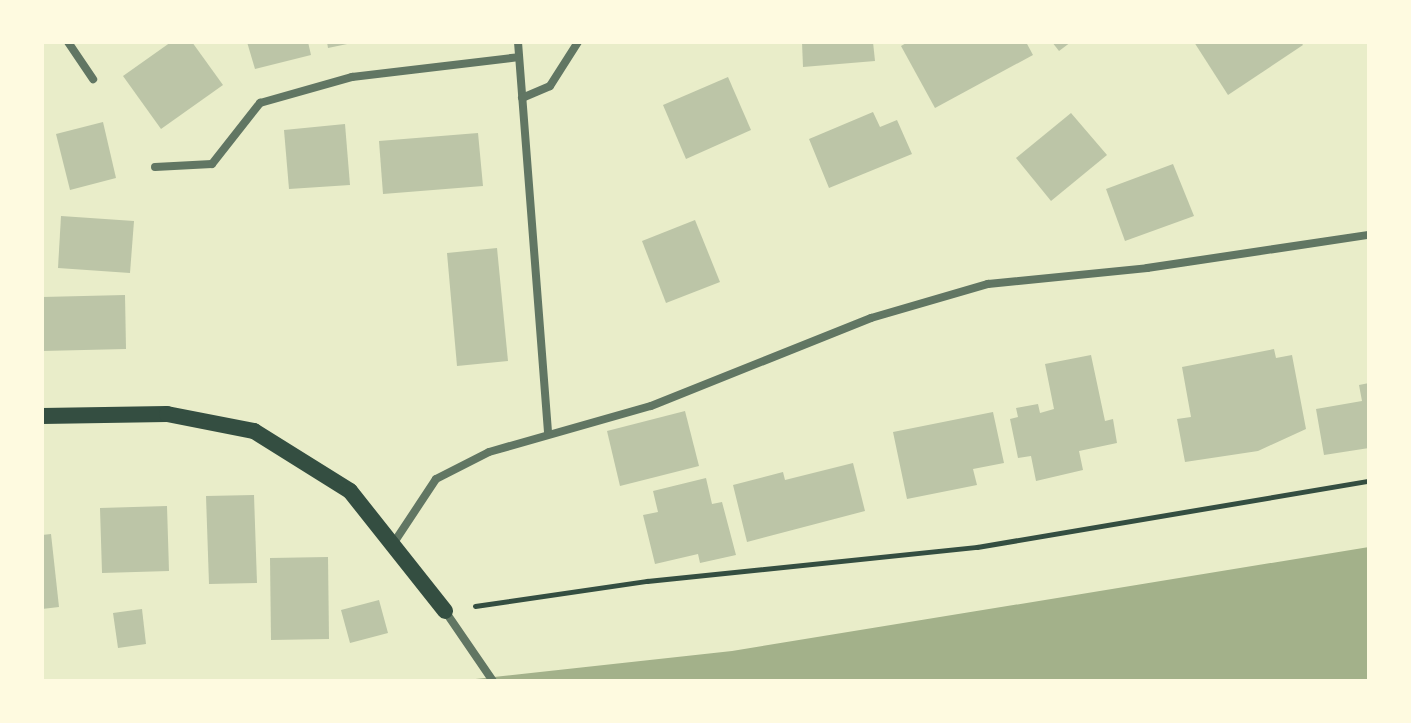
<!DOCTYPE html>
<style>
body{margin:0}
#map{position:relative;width:1411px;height:723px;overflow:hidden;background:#e9edc9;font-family:Barlow,sans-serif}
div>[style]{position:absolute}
.water>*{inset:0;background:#a3b18a}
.building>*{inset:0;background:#bcc5a7}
.path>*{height:5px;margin:-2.5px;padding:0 2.5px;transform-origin:2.5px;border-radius:2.5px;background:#344e41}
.minor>*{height:8px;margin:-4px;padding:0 4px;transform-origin:4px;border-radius:4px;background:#617663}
.secondary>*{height:16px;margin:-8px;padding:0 8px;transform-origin:8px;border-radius:8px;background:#344e41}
span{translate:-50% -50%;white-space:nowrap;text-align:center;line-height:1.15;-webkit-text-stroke:8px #fefae0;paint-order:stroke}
.frame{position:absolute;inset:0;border:44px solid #fefae0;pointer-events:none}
</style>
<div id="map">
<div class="water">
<i style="clip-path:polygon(1369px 547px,1369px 681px,457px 681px,732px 651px)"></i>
</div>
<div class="building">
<i style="clip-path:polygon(171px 42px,192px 42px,223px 85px,161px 129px,123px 76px)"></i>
<i style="clip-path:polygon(247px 42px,308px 42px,311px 55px,255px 69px)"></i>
<i style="clip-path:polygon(327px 42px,352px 42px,352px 43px,328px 48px)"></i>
<i style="clip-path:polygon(802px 42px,873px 42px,875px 61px,803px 67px)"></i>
<i style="clip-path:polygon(908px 42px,1026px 42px,1033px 55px,935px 108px,901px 46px)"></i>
<i style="clip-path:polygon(1052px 42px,1071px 42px,1059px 51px)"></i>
<i style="clip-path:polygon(1194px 42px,1301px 42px,1303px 45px,1228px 95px)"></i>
<i style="clip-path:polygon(728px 77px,751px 130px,686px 159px,663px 105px)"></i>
<i style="clip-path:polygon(873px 112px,880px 127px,897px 120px,912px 154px,829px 188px,809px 139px)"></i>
<i style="clip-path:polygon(1071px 113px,1107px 155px,1051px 201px,1016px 158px)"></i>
<i style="clip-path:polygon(103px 122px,116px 178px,70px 190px,56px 134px)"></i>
<i style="clip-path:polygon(345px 124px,350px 185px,289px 189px,284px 130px)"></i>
<i style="clip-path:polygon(478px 133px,483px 186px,383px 194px,379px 141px)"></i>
<i style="clip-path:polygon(1173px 164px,1194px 216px,1125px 241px,1106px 189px)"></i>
<i style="clip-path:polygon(61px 216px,134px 221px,130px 273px,58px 268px)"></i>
<i style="clip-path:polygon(695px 220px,720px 282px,666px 303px,642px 241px)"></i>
<i style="clip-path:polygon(497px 248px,508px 361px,457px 366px,447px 253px)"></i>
<i style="clip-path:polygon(125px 295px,126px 349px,42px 351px,42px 297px)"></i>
<i style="clip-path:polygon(1274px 349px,1276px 358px,1292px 355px,1306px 429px,1258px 451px,1185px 462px,1177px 419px,1191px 417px,1182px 367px)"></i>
<i style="clip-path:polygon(1091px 355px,1105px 421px,1113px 419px,1117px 443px,1079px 451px,1083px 470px,1036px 481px,1031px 456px,1018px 458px,1010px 419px,1018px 417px,1016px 408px,1038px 404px,1040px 413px,1054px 409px,1045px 364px)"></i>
<i style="clip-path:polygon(1369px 383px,1369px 448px,1324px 455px,1316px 409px,1362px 401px,1359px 385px)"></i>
<i style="clip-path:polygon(685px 411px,699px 466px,620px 486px,607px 431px)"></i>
<i style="clip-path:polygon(993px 412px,1004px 463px,973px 469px,977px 485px,907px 499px,893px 432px)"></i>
<i style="clip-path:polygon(853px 463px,865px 511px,747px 542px,733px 485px,783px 472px,785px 480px)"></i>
<i style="clip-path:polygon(706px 478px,712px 504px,722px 502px,736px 555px,700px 563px,698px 554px,655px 564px,643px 515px,658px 512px,653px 491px)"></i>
<i style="clip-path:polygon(254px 495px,257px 583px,209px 584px,206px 496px)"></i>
<i style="clip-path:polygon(167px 506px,169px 571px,102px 573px,100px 508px)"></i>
<i style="clip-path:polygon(51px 534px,59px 607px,42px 609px,42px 535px)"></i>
<i style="clip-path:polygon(328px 557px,329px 639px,271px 640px,270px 558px)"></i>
<i style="clip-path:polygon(379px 600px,388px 633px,350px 643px,341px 610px)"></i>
<i style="clip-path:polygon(142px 609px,146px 644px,118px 648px,113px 613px)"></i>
</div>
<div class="path">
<i style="left:475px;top:606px;width:174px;rotate:-8.3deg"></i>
<i style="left:647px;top:581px;width:332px;rotate:-5.9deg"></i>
<i style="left:977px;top:547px;width:398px;rotate:-9.6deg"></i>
</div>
<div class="minor">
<i style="left:68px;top:42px;width:45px;rotate:56deg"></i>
<i style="left:518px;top:42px;width:393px;rotate:85.6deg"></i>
<i style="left:522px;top:98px;width:30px;rotate:-23deg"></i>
<i style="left:550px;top:86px;width:52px;rotate:-57.5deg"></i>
<i style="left:155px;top:167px;width:57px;rotate:-3deg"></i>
<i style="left:212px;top:164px;width:78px;rotate:-51.8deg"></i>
<i style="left:260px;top:103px;width:96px;rotate:-15.8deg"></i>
<i style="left:352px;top:77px;width:168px;rotate:-6.8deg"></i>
<i style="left:395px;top:541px;width:74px;rotate:-56.5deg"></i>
<i style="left:436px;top:479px;width:59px;rotate:-27deg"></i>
<i style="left:489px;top:452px;width:168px;rotate:-15.9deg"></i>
<i style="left:651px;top:406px;width:237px;rotate:-21.8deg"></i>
<i style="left:871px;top:318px;width:122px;rotate:-16.2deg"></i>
<i style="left:988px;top:284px;width:160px;rotate:-5.7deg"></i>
<i style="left:1147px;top:268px;width:224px;rotate:-8.5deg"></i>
<i style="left:445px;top:611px;width:85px;rotate:55.6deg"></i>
</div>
<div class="secondary">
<i style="left:42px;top:416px;width:125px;rotate:-0.9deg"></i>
<i style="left:167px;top:414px;width:89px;rotate:11.1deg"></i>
<i style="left:254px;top:431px;width:113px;rotate:32deg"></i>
<i style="left:350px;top:491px;width:153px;rotate:51.6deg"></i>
</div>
<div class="frame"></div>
</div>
